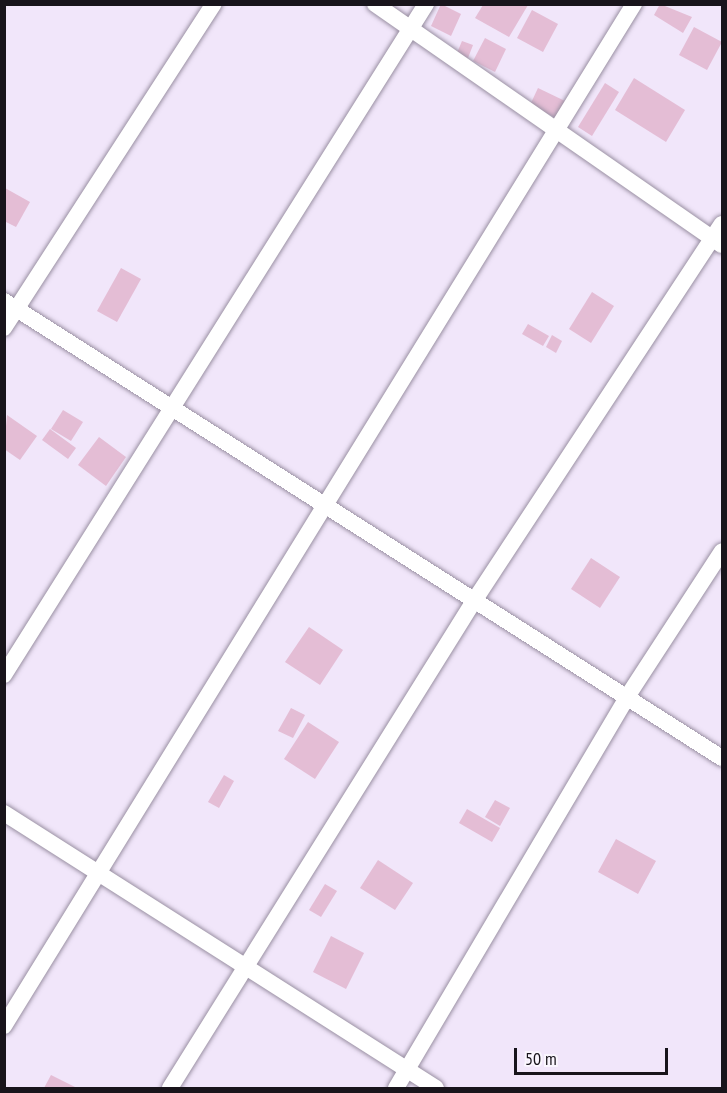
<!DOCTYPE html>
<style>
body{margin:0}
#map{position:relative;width:727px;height:1093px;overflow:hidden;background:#f1e6fa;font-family:"PT Sans Narrow",sans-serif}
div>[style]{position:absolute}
.building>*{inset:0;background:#e4bdd5}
.roads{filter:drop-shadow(0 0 2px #9a90a3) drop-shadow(0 0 2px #9a90a3)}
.minor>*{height:16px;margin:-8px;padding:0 8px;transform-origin:8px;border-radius:8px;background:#fff}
span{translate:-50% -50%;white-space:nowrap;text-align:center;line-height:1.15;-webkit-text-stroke:6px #faf6fe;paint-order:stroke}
.frame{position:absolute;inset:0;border:6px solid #18141b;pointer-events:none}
.scale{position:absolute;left:514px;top:1048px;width:154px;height:27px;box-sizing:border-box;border:3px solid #18141b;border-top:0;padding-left:8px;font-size:18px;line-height:21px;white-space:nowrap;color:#18141b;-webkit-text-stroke:4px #faf6fe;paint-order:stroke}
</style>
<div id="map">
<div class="building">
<i style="clip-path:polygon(441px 4px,461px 14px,451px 36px,431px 26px)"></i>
<i style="clip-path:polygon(660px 4px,692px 17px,683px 33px,654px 15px)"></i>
<i style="clip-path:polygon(483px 5px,528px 5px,509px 37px,475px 18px)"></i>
<i style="clip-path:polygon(532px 10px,558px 24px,543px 52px,517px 38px)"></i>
<i style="clip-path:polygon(694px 27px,722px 42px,707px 70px,679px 55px)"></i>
<i style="clip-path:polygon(485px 38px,506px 49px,495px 72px,473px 61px)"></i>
<i style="clip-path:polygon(462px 41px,473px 45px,468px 58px,457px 53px)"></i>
<i style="clip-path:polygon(634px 78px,685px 110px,666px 142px,615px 110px)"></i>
<i style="clip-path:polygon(605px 83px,619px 92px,592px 136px,578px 127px)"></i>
<i style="clip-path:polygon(538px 88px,565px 101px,556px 118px,530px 105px)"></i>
<i style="clip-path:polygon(5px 188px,30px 202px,16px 227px,4px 221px)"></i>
<i style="clip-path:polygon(121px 268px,141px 279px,117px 322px,97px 311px)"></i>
<i style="clip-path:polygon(592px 292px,614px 306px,591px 343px,569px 329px)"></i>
<i style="clip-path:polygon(528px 324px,549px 336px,543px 346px,522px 334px)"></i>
<i style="clip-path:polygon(552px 335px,562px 341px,556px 353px,546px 347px)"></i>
<i style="clip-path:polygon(63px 410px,83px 422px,71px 441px,51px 429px)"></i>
<i style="clip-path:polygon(7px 415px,37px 436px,20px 460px,4px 449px)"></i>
<i style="clip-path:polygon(50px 429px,76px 448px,68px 459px,42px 440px)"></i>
<i style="clip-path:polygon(99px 437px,126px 457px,106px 486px,78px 465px)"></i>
<i style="clip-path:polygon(591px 558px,620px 577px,600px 608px,571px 589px)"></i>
<i style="clip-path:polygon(309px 627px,343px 650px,320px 685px,285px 662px)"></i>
<i style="clip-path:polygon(291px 708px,305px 715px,293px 738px,278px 731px)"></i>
<i style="clip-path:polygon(308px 722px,339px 742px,315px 779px,284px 759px)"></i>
<i style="clip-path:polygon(224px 775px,234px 781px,219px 808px,208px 802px)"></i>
<i style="clip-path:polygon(495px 800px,510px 808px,500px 826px,485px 817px)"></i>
<i style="clip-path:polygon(467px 809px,500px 828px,492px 842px,459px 823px)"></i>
<i style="clip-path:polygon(616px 839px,656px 861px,638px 894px,598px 872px)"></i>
<i style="clip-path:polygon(378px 860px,413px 883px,395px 910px,360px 888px)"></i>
<i style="clip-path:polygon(325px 884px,337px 891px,321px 917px,309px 910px)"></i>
<i style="clip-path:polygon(331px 936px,364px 953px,346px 989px,313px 972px)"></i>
<i style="clip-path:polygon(51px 1075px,77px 1088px,44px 1088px)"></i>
</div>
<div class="roads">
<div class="minor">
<i style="left:375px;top:4px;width:422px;rotate:34.8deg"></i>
<i style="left:4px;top:301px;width:851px;rotate:32.48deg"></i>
<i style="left:4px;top:328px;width:386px;rotate:-57.1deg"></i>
<i style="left:4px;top:675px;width:793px;rotate:-57.83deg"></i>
<i style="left:4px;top:813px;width:512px;rotate:32.48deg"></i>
<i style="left:4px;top:1026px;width:1201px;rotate:-58.35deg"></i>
<i style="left:170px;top:1088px;width:574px;rotate:-58.03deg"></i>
<i style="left:474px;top:601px;width:451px;rotate:-56.7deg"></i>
<i style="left:396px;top:1088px;width:454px;rotate:-59.4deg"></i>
<i style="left:627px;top:697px;width:174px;rotate:-56.9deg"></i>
</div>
</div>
<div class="frame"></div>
<div class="scale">50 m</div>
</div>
